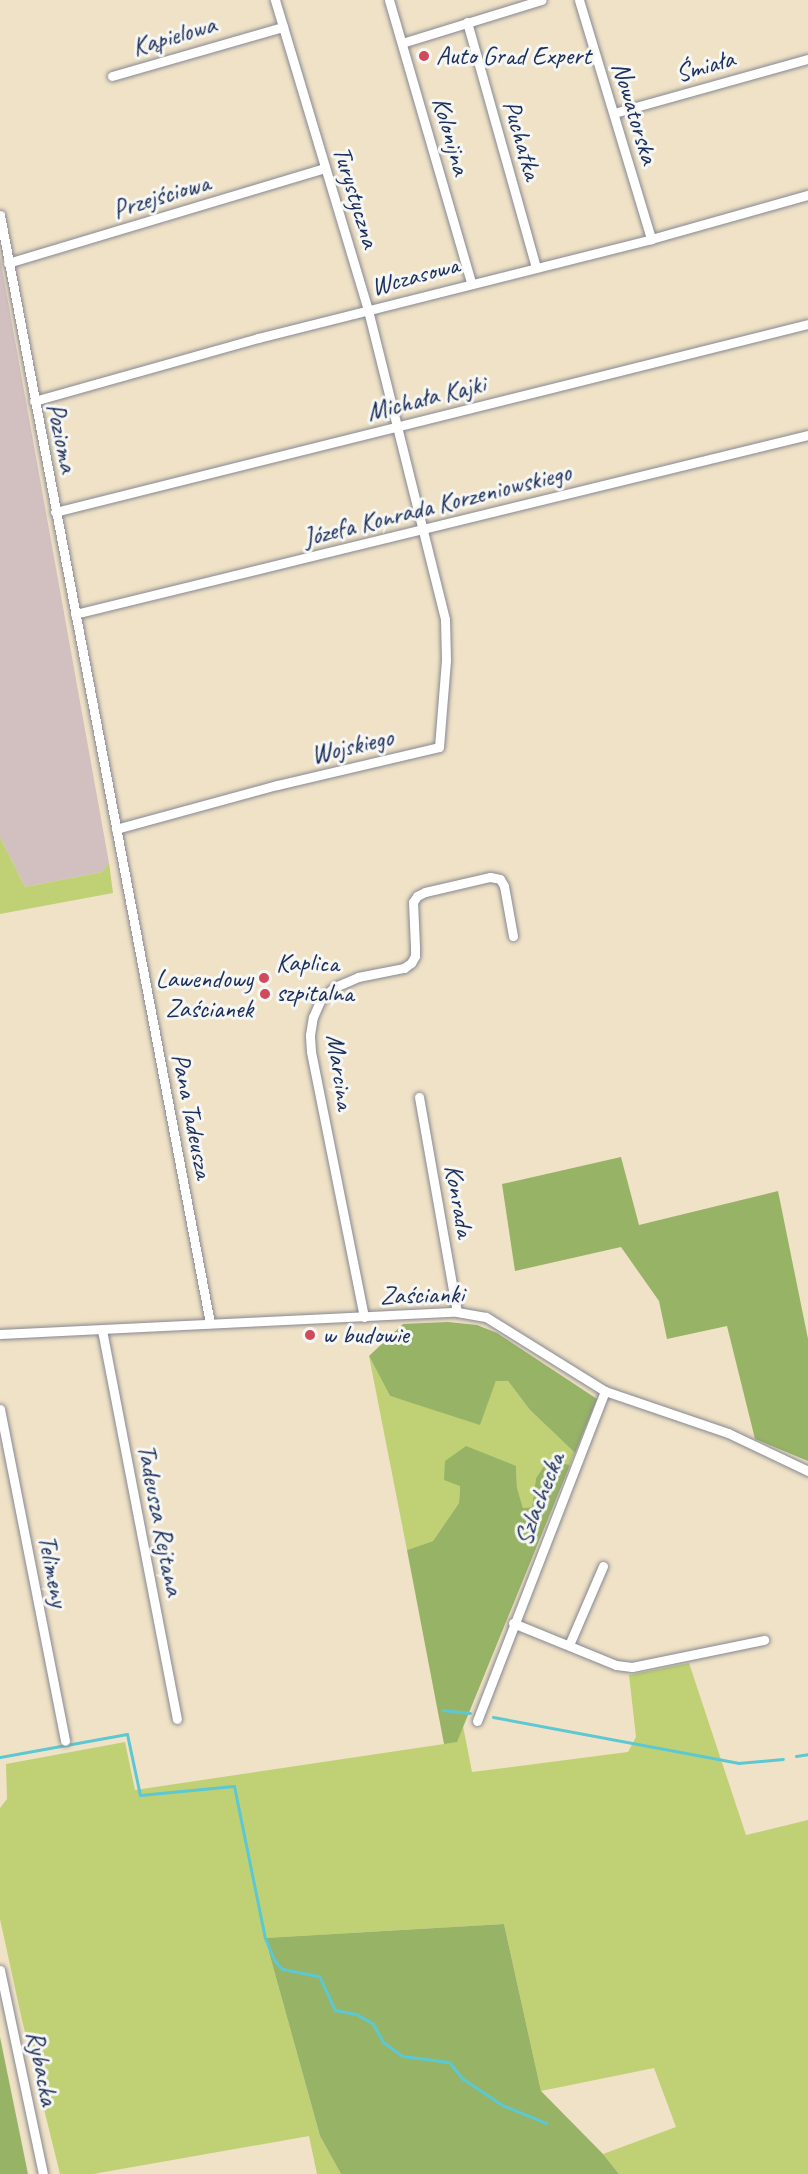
<!DOCTYPE html>
<meta charset="utf-8">
<style>
body{margin:0}
#map{position:relative;width:808px;height:2174px;overflow:hidden;background:#f0e2c6;font-family:Caveat,sans-serif}
div>[style]{position:absolute}
.industrial>*{inset:0;background:#d2bfbf}
.green>*{inset:0;background:#bfd174}
.forest>*{inset:0;background:#97b366}
.stream>*{height:3px;margin:-1.5px;padding:0 1.5px;transform-origin:1.5px;border-radius:1.5px;background:#5cc8d3}
.roads{filter:drop-shadow(0 0 2px #868892) drop-shadow(0 0 2px #868892)}
.minor>*{height:9px;margin:-4.5px;padding:0 4.5px;transform-origin:4.5px;border-radius:4.5px;background:#fff}
.dots>*{width:16px;height:16px;translate:-50% -50%;box-sizing:border-box;border:3px solid #f6f6f2;border-radius:50%}
span{translate:-50% -50%;white-space:nowrap;text-align:center;line-height:1.15;-webkit-text-stroke:6px #f6f6f2;paint-order:stroke}
.street-label{font-size:26px;color:#1b2f5e}
.poi-label{font-size:26px;color:#1b2f5e}
.left{translate:0 -50%;text-align:left}
.right{translate:-100% -50%;text-align:right}
</style>
<div id="map">
<div class="industrial">
<i style="clip-path:polygon(0 257px,109px 863px,102px 872px,25px 887px,0 837px)"></i>
</div>
<div class="green">
<i style="clip-path:polygon(0 837px,25px 887px,102px 872px,109px 863px,113px 893px,0 914px)"></i>
<i style="clip-path:polygon(369px 1356px,390px 1396px,480px 1424px,496px 1381px,508px 1381px,530px 1410px,575px 1453px,570px 1465px,548px 1460px,536px 1478px,532px 1507px,523px 1508px,517px 1489px,516px 1466px,460px 1486px,459px 1503px,433px 1541px,407px 1550px)"></i>
<i style="clip-path:polygon(689px 1663px,746px 1835px,808px 1820px,808px 2174px,619px 2174px,603px 2154px,676px 2127px,654px 2068px,541px 2091px,504px 1924px,265px 1938px,320px 2136px,341px 2174px,317px 2174px,309px 2136px,93px 2174px,60px 2174px,22px 2020px,0 1919px,0 1808px,7px 1799px,6px 1764px,125px 1742px,135px 1790px,444px 1744px,463px 1726px,472px 1772px,628px 1752px,636px 1737px,629px 1675px)"></i>
</div>
<div class="forest">
<i style="clip-path:polygon(621px 1157px,639px 1225px,778px 1191px,808px 1339px,808px 1461px,755px 1439px,727px 1326px,667px 1339px,659px 1301px,621px 1247px,515px 1271px,502px 1184px)"></i>
<i style="clip-path:polygon(448px 1322px,477px 1325px,497px 1333px,597px 1399px,575px 1453px,530px 1410px,508px 1381px,496px 1381px,480px 1425px,390px 1396px,369px 1356px,403px 1324px)"></i>
<i style="clip-path:polygon(466px 1446px,516px 1466px,517px 1488px,523px 1508px,532px 1507px,536px 1478px,548px 1460px,570px 1465px,457px 1742px,444px 1744px,407px 1550px,433px 1541px,459px 1503px,460px 1486px,444px 1480px,445px 1461px)"></i>
<i style="clip-path:polygon(504px 1924px,541px 2091px,603px 2154px,619px 2174px,341px 2174px,320px 2136px,265px 1938px)"></i>
<i style="clip-path:polygon(0 2037px,28px 2174px,0 2174px)"></i>
</div>
<div class="stream">
<i style="left:442px;top:1710px;width:28px;rotate:6deg"></i>
<i style="left:493px;top:1717px;width:249px;rotate:10.6deg"></i>
<i style="left:738px;top:1763px;width:45px;rotate:-5.1deg"></i>
<i style="left:796px;top:1756px;width:12px;rotate:-9deg"></i>
<i style="left:0;top:1757px;width:129px;rotate:-10.3deg"></i>
<i style="left:127px;top:1734px;width:62px;rotate:78deg"></i>
<i style="left:140px;top:1795px;width:94px;rotate:-5.5deg"></i>
<i style="left:234px;top:1786px;width:155px;rotate:78.5deg"></i>
<i style="left:265px;top:1938px;width:25px;rotate:67deg"></i>
<i style="left:275px;top:1961px;width:11px;rotate:49deg"></i>
<i style="left:282px;top:1969px;width:38px;rotate:11deg"></i>
<i style="left:319px;top:1976px;width:38px;rotate:65deg"></i>
<i style="left:335px;top:2010px;width:21px;rotate:11deg"></i>
<i style="left:356px;top:2014px;width:20px;rotate:30deg"></i>
<i style="left:373px;top:2024px;width:21px;rotate:61deg"></i>
<i style="left:383px;top:2042px;width:24px;rotate:36deg"></i>
<i style="left:402px;top:2056px;width:47px;rotate:7.3deg"></i>
<i style="left:449px;top:2062px;width:22px;rotate:51deg"></i>
<i style="left:463px;top:2079px;width:47px;rotate:33.7deg"></i>
<i style="left:502px;top:2105px;width:48px;rotate:22.2deg"></i>
</div>
<div class="roads">
<div class="minor">
<i style="left:389px;top:0;width:295px;rotate:73.8deg"></i>
<i style="left:579px;top:0;width:250px;rotate:73.2deg"></i>
<i style="left:467px;top:22px;width:255px;rotate:74.3deg"></i>
<i style="left:402px;top:43px;width:146px;rotate:-17.1deg"></i>
<i style="left:112px;top:76px;width:178px;rotate:-16deg"></i>
<i style="left:614px;top:113px;width:201px;rotate:-15.6deg"></i>
<i style="left:0;top:215px;width:1128px;rotate:79.27deg"></i>
<i style="left:8px;top:263px;width:331px;rotate:-16.7deg"></i>
<i style="left:34px;top:401px;width:233px;rotate:-15.7deg"></i>
<i style="left:258px;top:338px;width:405px;rotate:-14.1deg"></i>
<i style="left:651px;top:239px;width:163px;rotate:-15.7deg"></i>
<i style="left:55px;top:512px;width:776px;rotate:-14.02deg"></i>
<i style="left:75px;top:614px;width:755px;rotate:-13.72deg"></i>
<i style="left:116px;top:829px;width:167px;rotate:-15.3deg"></i>
<i style="left:277px;top:785px;width:166px;rotate:-13.2deg"></i>
<i style="left:439px;top:747px;width:87px;rotate:-85.4deg"></i>
<i style="left:446px;top:660px;width:41px;rotate:-91.4deg"></i>
<i style="left:445px;top:619px;width:318px;rotate:-104deg"></i>
<i style="left:368px;top:310px;width:324px;rotate:-106.7deg"></i>
<i style="left:419px;top:1097px;width:218px;rotate:80deg"></i>
<i style="left:364px;top:1317px;width:271px;rotate:-101.3deg"></i>
<i style="left:311px;top:1051px;width:16px;rotate:-94deg"></i>
<i style="left:310px;top:1035px;width:18px;rotate:-81deg"></i>
<i style="left:313px;top:1017px;width:20px;rotate:-66deg"></i>
<i style="left:321px;top:999px;width:18px;rotate:-41deg"></i>
<i style="left:335px;top:987px;width:25px;rotate:-23deg"></i>
<i style="left:358px;top:977px;width:47px;rotate:-11.1deg"></i>
<i style="left:404px;top:968px;width:9px;rotate:-36deg"></i>
<i style="left:411px;top:963px;width:8px;rotate:-60deg"></i>
<i style="left:415px;top:956px;width:9px;rotate:-90deg"></i>
<i style="left:415px;top:947px;width:45px;rotate:-92.5deg"></i>
<i style="left:413px;top:902px;width:7px;rotate:-56deg"></i>
<i style="left:417px;top:896px;width:9px;rotate:-27deg"></i>
<i style="left:425px;top:892px;width:67px;rotate:-13deg"></i>
<i style="left:490px;top:877px;width:10px;rotate:11deg"></i>
<i style="left:500px;top:879px;width:8px;rotate:60deg"></i>
<i style="left:504px;top:886px;width:51px;rotate:79.8deg"></i>
<i style="left:102px;top:1330px;width:396px;rotate:79.1deg"></i>
<i style="left:0;top:1334px;width:458px;rotate:-2.8deg"></i>
<i style="left:457px;top:1312px;width:29px;rotate:10deg"></i>
<i style="left:486px;top:1317px;width:140px;rotate:31.9deg"></i>
<i style="left:605px;top:1391px;width:130px;rotate:18.9deg"></i>
<i style="left:728px;top:1433px;width:89px;rotate:25.4deg"></i>
<i style="left:0;top:1409px;width:338px;rotate:78.9deg"></i>
<i style="left:513px;top:1623px;width:111px;rotate:22.2deg"></i>
<i style="left:616px;top:1665px;width:16px;rotate:7deg"></i>
<i style="left:632px;top:1667px;width:135px;rotate:-11.6deg"></i>
<i style="left:569px;top:1645px;width:86px;rotate:-66.7deg"></i>
<i style="left:477px;top:1721px;width:354px;rotate:-68.8deg"></i>
<i style="left:0;top:1970px;width:208px;rotate:78.1deg"></i>
</div>
</div>
<div class="dots">
<i style="left:424px;top:56px;background:#d1495b"></i>
<i style="left:264px;top:978px;background:#d1495b"></i>
<i style="left:265px;top:994px;background:#d1495b"></i>
<i style="left:310px;top:1335px;background:#d1495b"></i>
</div>
<div class="street-label">
<span style="left:174px;top:36px;rotate:-16deg">Kąpielowa</span>
<span style="left:705px;top:66px;rotate:-16deg">Śmiała</span>
<span style="left:635px;top:113px;rotate:73deg">Nowatorska</span>
<span style="left:451px;top:136px;rotate:74deg">Kolonijna</span>
<span style="left:522px;top:140px;rotate:74deg">Puchatka</span>
<span style="left:161px;top:196px;rotate:-17deg">Przejściowa</span>
<span style="left:356px;top:197px;rotate:73deg">Turystyczna</span>
<span style="left:415px;top:276px;rotate:-15deg">Wczasowa</span>
<span style="left:426px;top:398px;rotate:-14deg">Michała Kajki</span>
<span style="left:62px;top:438px;rotate:79deg">Pozioma</span>
<span style="left:437px;top:505px;rotate:-14deg">Józefa Konrada Korzeniowskiego</span>
<span style="left:352px;top:746px;rotate:-13deg">Wojskiego</span>
<span style="left:340px;top:1072px;rotate:82deg">Marcina</span>
<span style="left:192px;top:1116px;rotate:79deg">Pana Tadeusza</span>
<span style="left:459px;top:1201px;rotate:80deg">Konrada</span>
<span style="left:422px;top:1295px;rotate:-1deg">Zaścianki</span>
<span style="left:539px;top:1499px;rotate:-69deg">Szlachecka</span>
<span style="left:160px;top:1520px;rotate:79deg">Tadeusza Rejtana</span>
<span style="left:53px;top:1571px;rotate:79deg">Telimeny</span>
<span style="left:42px;top:2068px;rotate:78deg">Rybacka</span>
</div>
<div class="poi-label">
<span class="left" style="left:436px;top:56px">Auto Grad Expert</span>
<span class="left" style="left:276px;top:978px">Kaplica<br>szpitalna</span>
<span class="right" style="left:253px;top:994px">Lawendowy<br>Zaścianek</span>
<span class="left" style="left:322px;top:1335px">w budowie</span>
</div>
</div>
